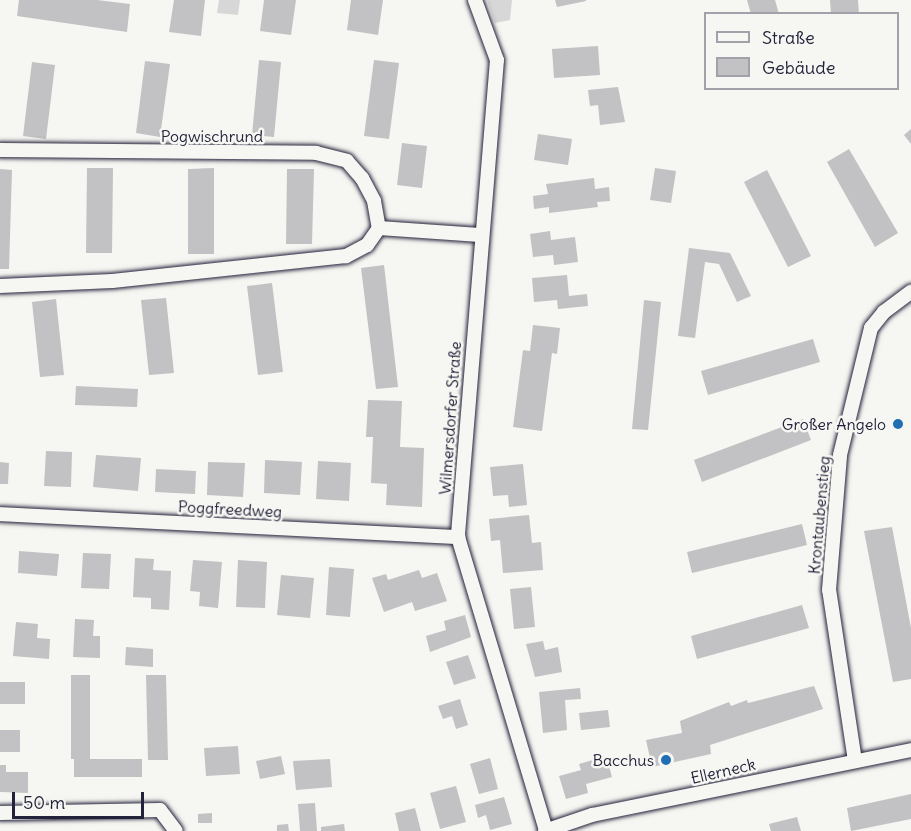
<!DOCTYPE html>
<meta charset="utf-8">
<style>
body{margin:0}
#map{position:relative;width:911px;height:831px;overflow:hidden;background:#f6f6f2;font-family:Delius,sans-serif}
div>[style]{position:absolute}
.green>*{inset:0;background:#d7d7d7}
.building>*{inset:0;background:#c2c2c4}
.roads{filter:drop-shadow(0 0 2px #22223b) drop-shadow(0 0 2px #22223b)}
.minor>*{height:14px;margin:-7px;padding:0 7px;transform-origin:7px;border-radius:7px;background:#f6f6f2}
.dots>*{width:16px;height:16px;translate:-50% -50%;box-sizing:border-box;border:3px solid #f6f6f2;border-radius:50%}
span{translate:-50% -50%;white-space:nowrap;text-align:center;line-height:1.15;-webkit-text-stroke:5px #f6f6f2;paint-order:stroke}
.street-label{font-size:16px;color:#22223b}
.poi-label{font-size:16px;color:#22223b}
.right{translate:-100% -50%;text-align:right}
.legend{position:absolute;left:704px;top:12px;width:195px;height:78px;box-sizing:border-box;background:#f6f6f2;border:2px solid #a1a1a9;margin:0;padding:8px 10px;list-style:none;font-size:18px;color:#22223b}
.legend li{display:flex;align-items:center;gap:12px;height:30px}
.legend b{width:30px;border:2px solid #a1a1a9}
.scale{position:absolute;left:12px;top:792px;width:132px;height:27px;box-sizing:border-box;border:3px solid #22223b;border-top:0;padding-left:8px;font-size:18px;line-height:21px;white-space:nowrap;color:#22223b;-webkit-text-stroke:4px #f6f6f2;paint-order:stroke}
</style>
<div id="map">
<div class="green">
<i style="clip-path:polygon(219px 0,240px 0,238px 15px,217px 13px)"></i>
<i style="clip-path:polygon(487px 0,512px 0,510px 20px,495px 23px)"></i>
</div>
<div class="building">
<i style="clip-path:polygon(19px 0,97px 0,130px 4px,127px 32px,17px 16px)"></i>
<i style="clip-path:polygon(174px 0,205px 0,201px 36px,169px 32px)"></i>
<i style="clip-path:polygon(264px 0,296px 0,291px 35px,260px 31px)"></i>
<i style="clip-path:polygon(351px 0,383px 0,378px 35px,347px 30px)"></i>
<i style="clip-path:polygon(555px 0,586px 0,586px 1px,557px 7px)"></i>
<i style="clip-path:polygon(747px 0,775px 0,779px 14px,751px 14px)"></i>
<i style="clip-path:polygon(830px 0,858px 0,859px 14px,831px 14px)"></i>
<i style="clip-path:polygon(598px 46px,600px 75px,554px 78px,552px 49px)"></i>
<i style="clip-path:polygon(259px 60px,281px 62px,274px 137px,252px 135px)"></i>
<i style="clip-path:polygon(374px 60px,399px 63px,389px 139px,364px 136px)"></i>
<i style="clip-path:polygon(145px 61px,170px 64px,160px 137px,136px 133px)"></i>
<i style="clip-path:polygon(32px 62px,55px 65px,46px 139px,23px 136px)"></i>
<i style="clip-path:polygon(618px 87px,625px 122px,600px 125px,598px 105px,590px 106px,588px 90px)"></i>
<i style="clip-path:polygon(911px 129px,911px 144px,904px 135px)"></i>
<i style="clip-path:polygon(538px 134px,572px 139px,568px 165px,534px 160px)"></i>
<i style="clip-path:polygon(402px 143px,427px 146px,422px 188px,397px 185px)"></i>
<i style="clip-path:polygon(849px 149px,898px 233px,875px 247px,827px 162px)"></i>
<i style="clip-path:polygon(87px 168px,113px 168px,112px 253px,86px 253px)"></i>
<i style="clip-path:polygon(214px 168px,214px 254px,188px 254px,188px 169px)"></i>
<i style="clip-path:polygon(655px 168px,676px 171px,671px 203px,650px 200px)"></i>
<i style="clip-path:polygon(0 169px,12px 170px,9px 269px,0 269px)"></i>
<i style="clip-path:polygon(287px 169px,314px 169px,312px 244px,286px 244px)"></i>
<i style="clip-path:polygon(767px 170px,811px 256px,788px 267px,744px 182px)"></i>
<i style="clip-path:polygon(594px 178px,595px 189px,609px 187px,610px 201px,597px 202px,598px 207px,549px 213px,549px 207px,534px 209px,533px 196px,548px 194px,546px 184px)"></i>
<i style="clip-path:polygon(550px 231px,551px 240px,575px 237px,578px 262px,554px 265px,553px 255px,533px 257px,530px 234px)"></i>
<i style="clip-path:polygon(689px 248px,730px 253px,751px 296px,737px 302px,719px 264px,705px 262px,695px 338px,678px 336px)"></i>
<i style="clip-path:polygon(384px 265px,398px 387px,376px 389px,361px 268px)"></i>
<i style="clip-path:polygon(567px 275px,569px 296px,587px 294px,588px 306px,558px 309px,557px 300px,534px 302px,532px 278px)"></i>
<i style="clip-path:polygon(272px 283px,283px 372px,258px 375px,247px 286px)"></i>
<i style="clip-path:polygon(166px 298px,174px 373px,149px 375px,141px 300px)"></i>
<i style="clip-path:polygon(56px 299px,64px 375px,40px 377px,32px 302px)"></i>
<i style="clip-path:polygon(644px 300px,661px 302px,648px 430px,632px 429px)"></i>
<i style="clip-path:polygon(533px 325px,560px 328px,557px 354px,552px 353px,542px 431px,513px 427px,523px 350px,530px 351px)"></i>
<i style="clip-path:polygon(813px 339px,820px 362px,708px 395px,701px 371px)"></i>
<i style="clip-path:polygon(76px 386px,138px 389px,137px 407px,75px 405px)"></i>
<i style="clip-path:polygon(368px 400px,402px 401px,400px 447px,424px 448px,422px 507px,386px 505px,387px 484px,371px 483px,373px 437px,366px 437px)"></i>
<i style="clip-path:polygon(803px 419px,811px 440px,702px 482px,694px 460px)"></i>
<i style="clip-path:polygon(46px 451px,72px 452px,71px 487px,44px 486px)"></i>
<i style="clip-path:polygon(96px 455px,141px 458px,138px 491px,93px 487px)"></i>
<i style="clip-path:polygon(265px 460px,302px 462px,300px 495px,264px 493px)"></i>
<i style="clip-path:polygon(318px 461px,351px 463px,349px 501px,316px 499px)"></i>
<i style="clip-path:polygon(0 462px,9px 463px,8px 484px,0 484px)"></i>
<i style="clip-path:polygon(208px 462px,245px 463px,243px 497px,207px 495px)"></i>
<i style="clip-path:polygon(523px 464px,527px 505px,509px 507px,508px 495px,493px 496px,490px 467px)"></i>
<i style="clip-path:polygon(156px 469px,196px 471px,195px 494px,155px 492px)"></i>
<i style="clip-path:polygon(529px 515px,532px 543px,541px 542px,543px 570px,503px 573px,500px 540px,491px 541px,489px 519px)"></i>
<i style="clip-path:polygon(802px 524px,807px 545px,692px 573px,687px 552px)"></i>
<i style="clip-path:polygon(892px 527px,911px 628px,911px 679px,893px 682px,864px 531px)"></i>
<i style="clip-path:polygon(19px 551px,59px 554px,57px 576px,18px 573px)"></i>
<i style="clip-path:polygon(83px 553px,111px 554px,109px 589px,81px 588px)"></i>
<i style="clip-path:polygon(135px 558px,154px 559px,153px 570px,171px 571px,169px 610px,151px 609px,151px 598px,133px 597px)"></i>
<i style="clip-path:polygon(193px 560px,222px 562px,218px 608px,199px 606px,200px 592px,190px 591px)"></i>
<i style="clip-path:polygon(238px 560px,267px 562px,265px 608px,236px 607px)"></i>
<i style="clip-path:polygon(329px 567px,354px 569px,350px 617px,326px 615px)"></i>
<i style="clip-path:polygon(419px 570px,422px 578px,437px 573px,447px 601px,415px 611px,412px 602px,384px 612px,372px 578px,386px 574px,388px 580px)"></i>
<i style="clip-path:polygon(281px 575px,314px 578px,310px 618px,277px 615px)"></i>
<i style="clip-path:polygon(531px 587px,535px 627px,514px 629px,510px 589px)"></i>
<i style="clip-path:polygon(802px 605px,809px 628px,697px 659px,691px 636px)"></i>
<i style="clip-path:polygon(465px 615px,471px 637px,430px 652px,426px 636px,446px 630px,444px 621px)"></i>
<i style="clip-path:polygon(75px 619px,94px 620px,93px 636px,100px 636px,100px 658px,73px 657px)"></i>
<i style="clip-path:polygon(16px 622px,38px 624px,37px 638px,50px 639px,49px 659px,13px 656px)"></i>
<i style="clip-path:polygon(543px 641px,545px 650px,558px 647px,562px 672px,535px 677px,526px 644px)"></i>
<i style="clip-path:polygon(126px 647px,153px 649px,153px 667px,125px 665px)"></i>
<i style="clip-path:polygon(468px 655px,476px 678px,454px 685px,446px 662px)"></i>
<i style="clip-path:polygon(71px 675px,90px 675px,90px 759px,142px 759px,142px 777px,74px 777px,74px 759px,71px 759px)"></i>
<i style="clip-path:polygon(146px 675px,166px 675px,168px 760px,148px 760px)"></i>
<i style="clip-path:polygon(0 682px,25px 682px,25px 704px,0 704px)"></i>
<i style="clip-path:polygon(814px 686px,823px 709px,710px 745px,711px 754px,652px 767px,646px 740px,682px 733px,680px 721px,729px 702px,731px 706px,747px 700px,748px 703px)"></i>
<i style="clip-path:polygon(580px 688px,581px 699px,565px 700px,567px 730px,543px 733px,539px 692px)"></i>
<i style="clip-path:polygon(460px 699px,468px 725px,456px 729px,452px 716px,443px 719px,438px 706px)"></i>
<i style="clip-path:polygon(608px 710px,610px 727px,581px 730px,579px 713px)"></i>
<i style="clip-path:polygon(0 730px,20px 730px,20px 752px,0 752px)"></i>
<i style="clip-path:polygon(238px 746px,240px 774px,206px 776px,204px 748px)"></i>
<i style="clip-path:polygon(281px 756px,285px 774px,260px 779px,256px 761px)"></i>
<i style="clip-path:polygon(606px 756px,612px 777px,586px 784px,588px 793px,566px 799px,559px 776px,581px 770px,579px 764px)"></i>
<i style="clip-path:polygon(490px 758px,498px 789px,479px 794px,470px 764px)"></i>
<i style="clip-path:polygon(330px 759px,332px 787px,296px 790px,293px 761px)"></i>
<i style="clip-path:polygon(0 765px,6px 765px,6px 772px,28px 772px,28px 793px,0 792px)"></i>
<i style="clip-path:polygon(456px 786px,466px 822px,440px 829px,430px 793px)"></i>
<i style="clip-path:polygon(911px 794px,911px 819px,851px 831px,847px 808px)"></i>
<i style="clip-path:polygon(504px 797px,512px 824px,490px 830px,486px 815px,478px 818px,475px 805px)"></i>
<i style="clip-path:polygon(315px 803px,317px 831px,300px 831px,298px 804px)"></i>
<i style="clip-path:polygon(415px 808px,421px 831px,399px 831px,395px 813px)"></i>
<i style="clip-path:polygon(212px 813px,212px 823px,198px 823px,198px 814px)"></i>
<i style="clip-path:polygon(797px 817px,801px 831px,771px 831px,769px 824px)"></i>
<i style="clip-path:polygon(288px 824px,289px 831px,277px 831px,277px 825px)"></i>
<i style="clip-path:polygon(344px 824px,345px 831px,321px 831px,321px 827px)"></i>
</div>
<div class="roads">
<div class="minor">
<i style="left:475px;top:0;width:64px;rotate:69.9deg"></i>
<i style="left:497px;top:60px;width:479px;rotate:94.7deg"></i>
<i style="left:458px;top:537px;width:306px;rotate:73.3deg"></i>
<i style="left:0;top:150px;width:316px;rotate:0.5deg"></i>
<i style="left:316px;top:153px;width:32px;rotate:14deg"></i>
<i style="left:347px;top:161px;width:23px;rotate:49deg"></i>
<i style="left:362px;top:178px;width:26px;rotate:62deg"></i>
<i style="left:374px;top:201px;width:27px;rotate:80deg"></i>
<i style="left:379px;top:228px;width:21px;rotate:125deg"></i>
<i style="left:367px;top:245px;width:24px;rotate:152deg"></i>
<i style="left:346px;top:256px;width:235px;rotate:173.9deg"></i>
<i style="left:112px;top:281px;width:112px;rotate:177.4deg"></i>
<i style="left:379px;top:228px;width:101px;rotate:4deg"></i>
<i style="left:0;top:514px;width:459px;rotate:2.9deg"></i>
<i style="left:855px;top:761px;width:173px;rotate:-98.6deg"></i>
<i style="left:829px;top:590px;width:135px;rotate:-85.3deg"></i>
<i style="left:840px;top:455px;width:131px;rotate:-76.3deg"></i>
<i style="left:871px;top:328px;width:21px;rotate:-51deg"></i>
<i style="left:884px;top:312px;width:34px;rotate:-37deg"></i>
<i style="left:0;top:813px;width:160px;rotate:-1.1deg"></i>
<i style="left:160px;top:810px;width:26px;rotate:53deg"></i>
<i style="left:545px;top:831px;width:50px;rotate:-18.8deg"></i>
<i style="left:592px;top:815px;width:326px;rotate:-11.5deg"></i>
</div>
</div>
<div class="dots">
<i style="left:898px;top:424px;background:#1f6fb2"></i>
<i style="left:666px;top:760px;background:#1f6fb2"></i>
</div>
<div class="street-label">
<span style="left:212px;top:136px">Pogwischrund</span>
<span style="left:450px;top:418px;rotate:-86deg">Wilmersdorfer Straße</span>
<span style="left:230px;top:509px;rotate:3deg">Poggfreedweg</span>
<span style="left:819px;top:515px;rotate:-85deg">Krontaubenstieg</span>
<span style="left:723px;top:771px;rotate:-13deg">Ellerneck</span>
</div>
<div class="poi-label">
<span class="right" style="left:886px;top:424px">Großer Angelo</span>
<span class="right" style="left:654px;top:760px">Bacchus</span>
</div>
<ul class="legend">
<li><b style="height:8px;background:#f6f6f2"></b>Straße</li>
<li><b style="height:16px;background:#c2c2c4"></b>Gebäude</li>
</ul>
<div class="scale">50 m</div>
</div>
